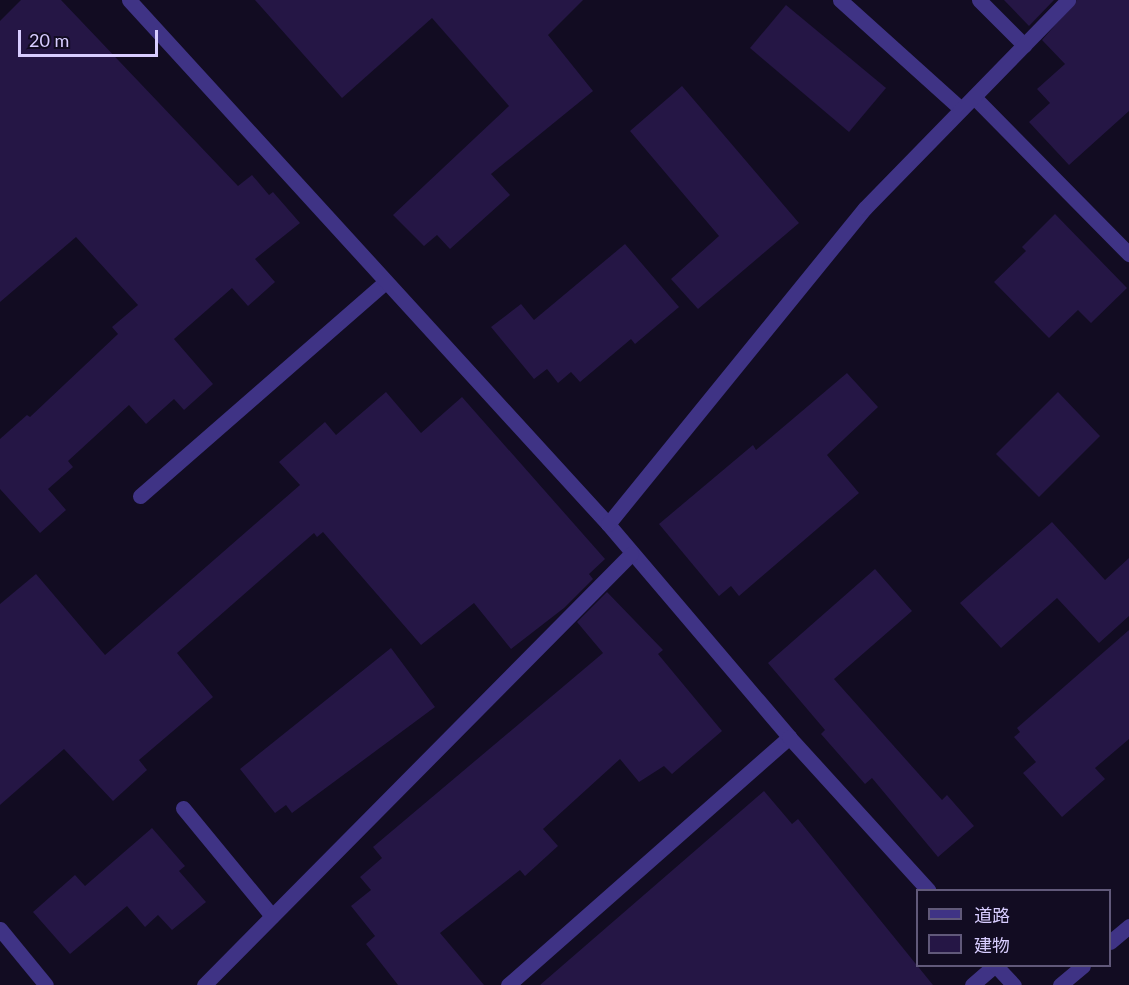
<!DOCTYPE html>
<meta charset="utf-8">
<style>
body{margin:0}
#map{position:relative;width:1129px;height:985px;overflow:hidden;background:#120c22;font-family:Lato,"Noto Sans JP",sans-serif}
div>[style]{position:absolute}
.building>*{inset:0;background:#251645}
.lane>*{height:15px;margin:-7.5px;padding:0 7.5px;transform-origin:7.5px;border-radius:7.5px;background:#3f3385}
.street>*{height:15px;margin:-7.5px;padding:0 7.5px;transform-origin:7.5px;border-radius:7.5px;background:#3f3385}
span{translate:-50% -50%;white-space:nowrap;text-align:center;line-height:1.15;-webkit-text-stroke:4.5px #120c22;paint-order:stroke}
.legend{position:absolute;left:916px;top:889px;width:195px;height:78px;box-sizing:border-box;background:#120c22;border:2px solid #61597a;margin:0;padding:8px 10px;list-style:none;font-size:18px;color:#d8cdff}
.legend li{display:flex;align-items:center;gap:12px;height:30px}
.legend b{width:30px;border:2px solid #61597a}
.scale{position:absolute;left:18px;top:30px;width:140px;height:27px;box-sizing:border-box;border:3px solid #d8cdff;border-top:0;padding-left:8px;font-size:18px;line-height:21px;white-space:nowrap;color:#d8cdff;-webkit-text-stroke:4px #120c22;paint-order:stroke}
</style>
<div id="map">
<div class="building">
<i style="clip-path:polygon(21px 0,61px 0,238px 186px,252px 175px,269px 195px,273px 192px,300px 223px,255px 259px,275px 282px,248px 306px,232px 288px,174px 339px,213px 384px,184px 410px,174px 399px,146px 424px,129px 405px,68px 461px,73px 467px,48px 489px,66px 510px,40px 533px,0 489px,0 439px,27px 415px,30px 417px,118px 334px,112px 327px,138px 305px,76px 237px,0 302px,0 21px)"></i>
<i style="clip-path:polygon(255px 0,583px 0,548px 35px,593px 91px,491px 174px,510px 195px,450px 249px,437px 235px,424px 246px,393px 215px,509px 106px,432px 18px,342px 98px)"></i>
<i style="clip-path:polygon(1004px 0,1054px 0,1029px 26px)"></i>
<i style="clip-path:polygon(1077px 0,1129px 0,1129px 111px,1069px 165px,1029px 122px,1050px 103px,1037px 89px,1065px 64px,1042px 40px)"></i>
<i style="clip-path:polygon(786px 5px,886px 88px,849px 132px,750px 48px)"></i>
<i style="clip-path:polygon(682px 86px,799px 223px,698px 309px,671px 279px,719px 236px,630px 131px)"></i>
<i style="clip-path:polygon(1055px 214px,1127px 288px,1091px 323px,1078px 310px,1049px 338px,994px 282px,1026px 251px,1022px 247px)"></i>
<i style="clip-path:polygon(625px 244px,679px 307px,635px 344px,631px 339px,580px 382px,571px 372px,558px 383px,547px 369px,534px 379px,491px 327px,521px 304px,534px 320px)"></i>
<i style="clip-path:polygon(847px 373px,878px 407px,827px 455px,859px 493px,739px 596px,731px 586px,719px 596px,659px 524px,753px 445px,756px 450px)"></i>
<i style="clip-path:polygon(386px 392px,421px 433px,462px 397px,605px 559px,589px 574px,593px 579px,564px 608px,511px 649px,474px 603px,421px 645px,323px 532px,317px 537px,314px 533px,177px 653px,213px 697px,139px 760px,147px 770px,113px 801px,64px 749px,0 805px,0 604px,36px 574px,105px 655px,300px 485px,279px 462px,325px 422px,336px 435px)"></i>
<i style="clip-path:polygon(1058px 392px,1100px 436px,1039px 497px,996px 454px)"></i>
<i style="clip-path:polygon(1052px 522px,1105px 580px,1129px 558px,1129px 616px,1099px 643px,1057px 598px,1001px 648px,960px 603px)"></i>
<i style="clip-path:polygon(875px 569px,912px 611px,834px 679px,942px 800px,947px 795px,974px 826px,938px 857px,872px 778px,865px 784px,821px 734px,825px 730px,768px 663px)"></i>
<i style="clip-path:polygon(607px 592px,663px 650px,658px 654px,722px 731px,672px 774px,664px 766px,639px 782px,620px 759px,543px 829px,558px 846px,525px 876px,520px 870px,440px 933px,484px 985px,398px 985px,366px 944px,375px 936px,351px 906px,371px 890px,360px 877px,382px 858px,373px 847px,603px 653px,577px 622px)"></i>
<i style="clip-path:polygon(1129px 630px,1129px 739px,1095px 768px,1105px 779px,1062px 817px,1023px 773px,1036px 762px,1014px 737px,1020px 732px,1017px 728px)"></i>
<i style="clip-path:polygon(391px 648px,435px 707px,292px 813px,286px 805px,275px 813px,240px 769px)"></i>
<i style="clip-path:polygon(764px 791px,792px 824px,798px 819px,933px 985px,540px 985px)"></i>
<i style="clip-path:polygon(152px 828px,185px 866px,179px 871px,206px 902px,172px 930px,158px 915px,145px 927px,127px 906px,70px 954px,33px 912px,75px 875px,85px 886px)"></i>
</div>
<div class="lane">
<i style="left:840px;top:0;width:163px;rotate:42deg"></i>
<i style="left:979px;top:0;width:64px;rotate:45deg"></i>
<i style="left:974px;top:97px;width:221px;rotate:45.4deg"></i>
<i style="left:140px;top:496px;width:325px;rotate:-41.1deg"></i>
<i style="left:183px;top:808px;width:140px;rotate:50.5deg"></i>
<i style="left:0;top:929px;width:72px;rotate:50.6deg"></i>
<i style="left:1110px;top:942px;width:25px;rotate:-40deg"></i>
<i style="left:508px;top:985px;width:375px;rotate:-41.4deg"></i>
<i style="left:972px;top:985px;width:29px;rotate:-41deg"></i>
<i style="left:1060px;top:985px;width:30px;rotate:-40deg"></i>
</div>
<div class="street">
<i style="left:129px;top:0;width:710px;rotate:47.57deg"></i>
<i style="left:608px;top:524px;width:280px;rotate:49.6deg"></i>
<i style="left:789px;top:737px;width:207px;rotate:47.7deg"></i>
<i style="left:608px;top:524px;width:407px;rotate:-50.9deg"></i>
<i style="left:865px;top:208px;width:291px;rotate:-45.7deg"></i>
<i style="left:996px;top:966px;width:26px;rotate:47deg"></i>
<i style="left:204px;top:985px;width:607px;rotate:-45.27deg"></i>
</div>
<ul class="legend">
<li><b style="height:8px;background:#3f3385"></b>道路</li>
<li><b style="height:16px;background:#251645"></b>建物</li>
</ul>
<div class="scale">20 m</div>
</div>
